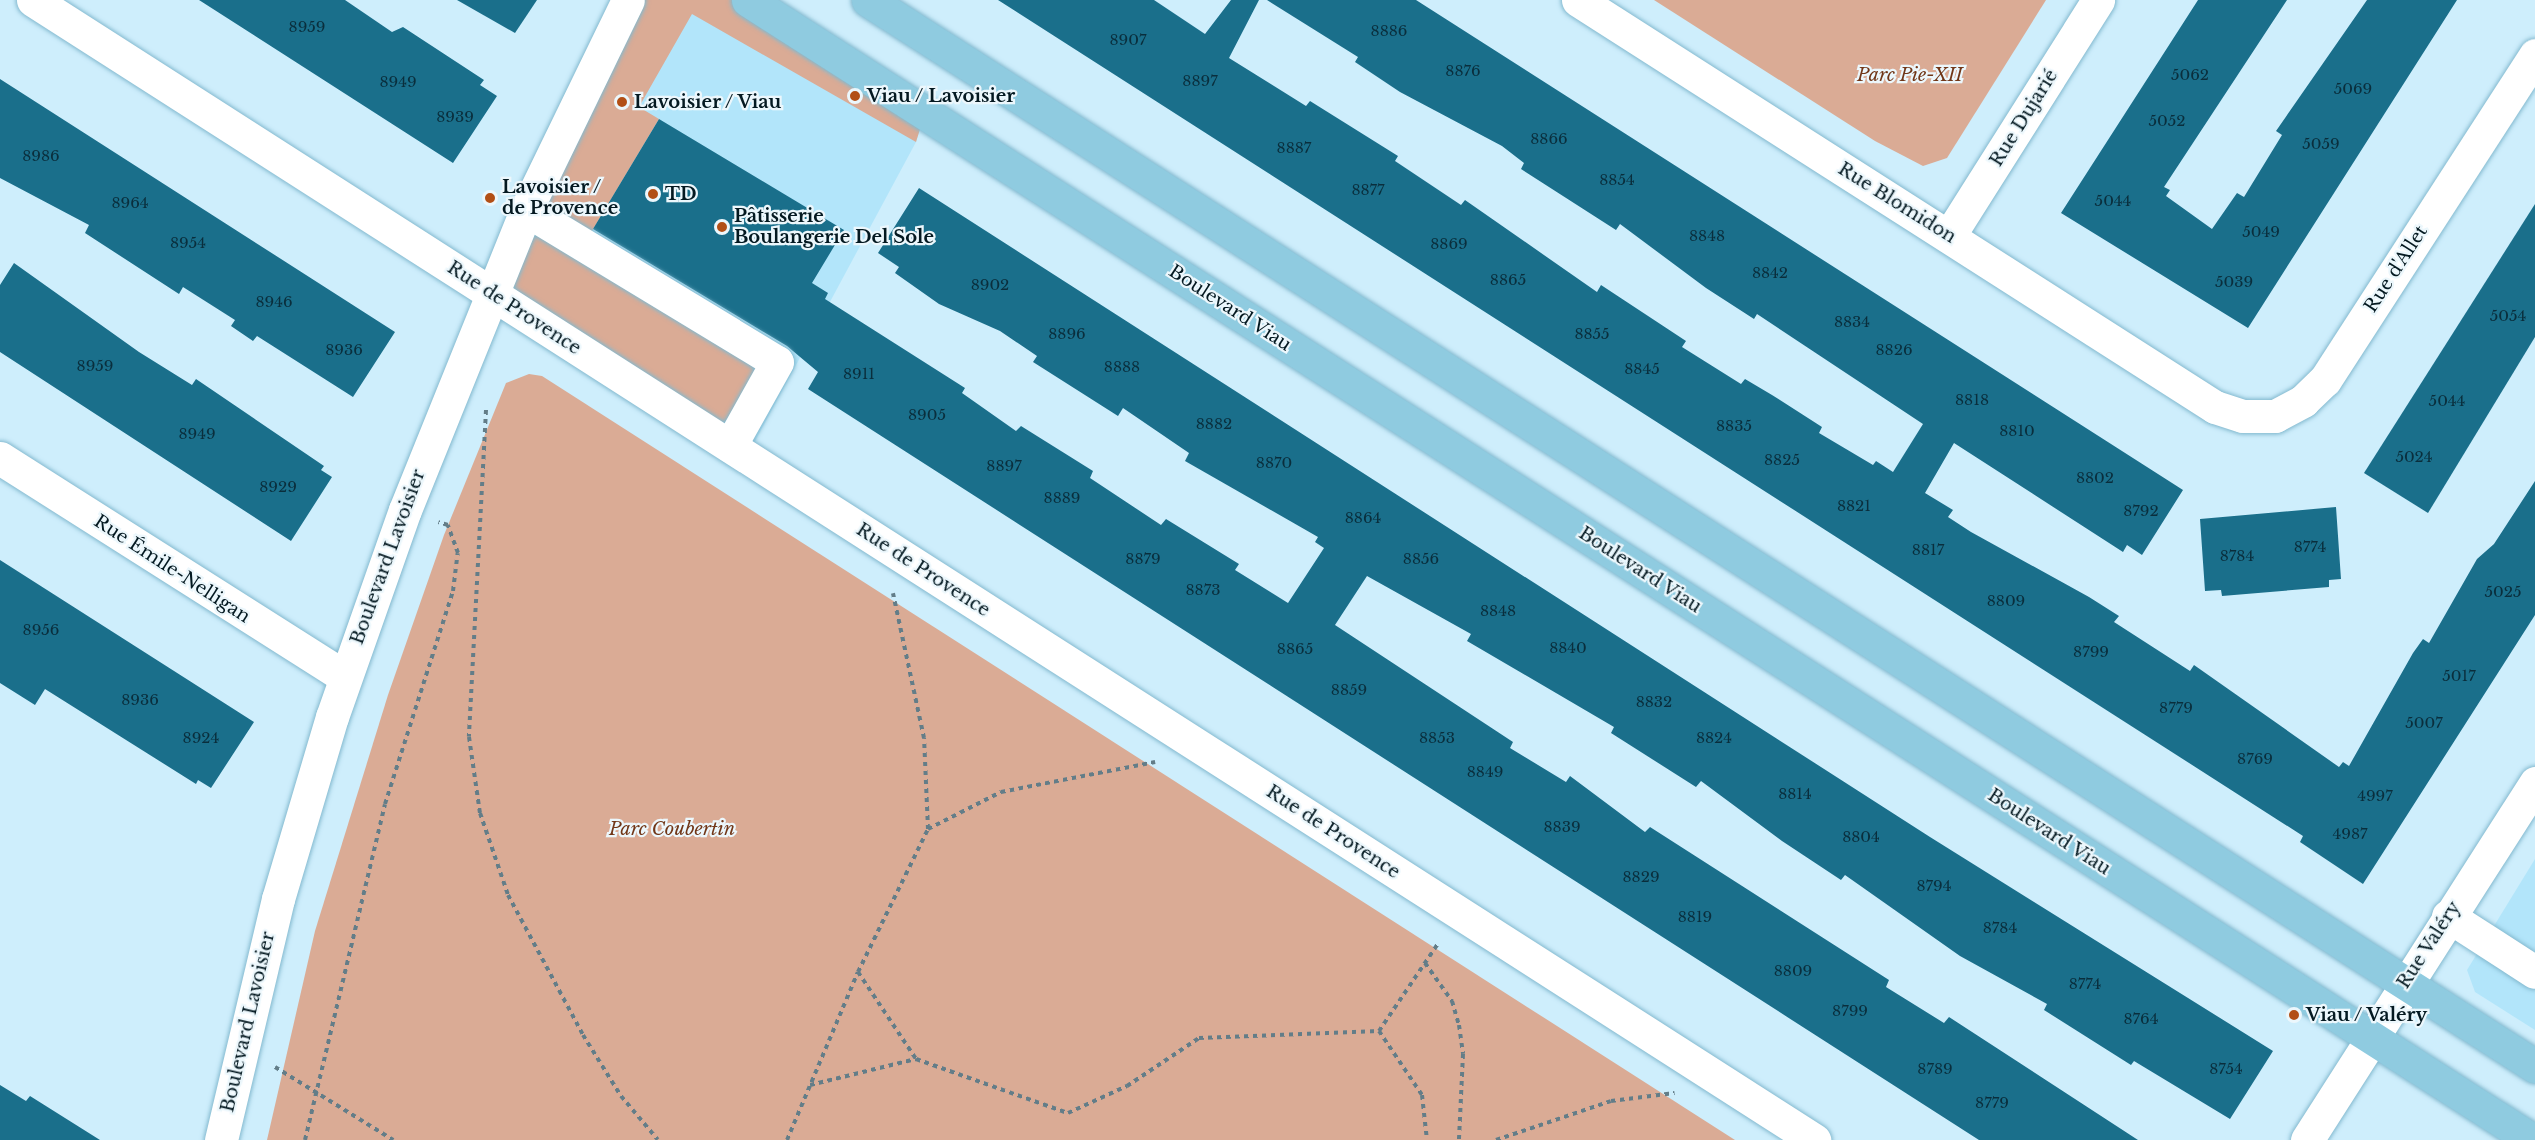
<!DOCTYPE html>
<meta charset="utf-8">
<style>
body{margin:0}
#map{position:relative;width:2535px;height:1140px;overflow:hidden;background:#ceeefc;font-family:"Libre Baskerville",serif}
div>[style]{position:absolute}
.built>*{inset:0;background:#b2e5fa}
.green>*{inset:0;background:#daab95}
.building>*{inset:0;background:#1a6f8b}
.path>*{height:4px;margin-top:-2px;transform-origin:0;background:repeating-linear-gradient(90deg,#637d88 0 4.5px,transparent 0 9px)}
.roads{filter:drop-shadow(0 0 2px #83b9cf) drop-shadow(0 0 2px #83b9cf)}
.minor>*{height:33px;margin:-16.5px;padding:0 16.5px;transform-origin:16.5px;border-radius:16.5px;background:#fff}
.major>*{height:33px;margin:-16.5px;padding:0 16.5px;transform-origin:16.5px;border-radius:16.5px;background:#8fcbe0}
.dots>*{width:16px;height:16px;translate:-50% -50%;box-sizing:border-box;border:3px solid #ecf7fc;border-radius:50%}
span{translate:-50% -50%;white-space:nowrap;text-align:center;line-height:1.15;-webkit-text-stroke:4.5px #ecf7fc;paint-order:stroke}
.number-label{font-size:15px;color:#0a2e3c}
.number-label span{-webkit-text-stroke-width:0}
.park-label{font-size:18px;color:#713617;font-style:italic}
.poi-label{font-size:18px;color:#041921;font-weight:700}
.left{translate:0 -50%;text-align:left}
.street-label{font-size:18px;color:#041921}
</style>
<div id="map">
<div class="built">
<i style="clip-path:polygon(748px 0,925px 113px,916px 142px,747px 456px,520px 223px,612px 30px)"></i>
<i style="clip-path:polygon(2535px 859px,2535px 1030px,2475px 992px,2467px 970px)"></i>
</div>
<div class="green">
<i style="clip-path:polygon(628px 0,748px 0,925px 113px,916px 142px,692px 14px,639px 107px,659px 119px,589px 236px,531px 200px)"></i>
<i style="clip-path:polygon(1654px 0,2046px 0,1947px 158px,1923px 166px,1875px 141px)"></i>
<i style="clip-path:polygon(520px 223px,759px 367px,716px 437px,491px 293px)"></i>
<i style="clip-path:polygon(529px 374px,542px 376px,1735px 1140px,267px 1140px,315px 931px,388px 695px,444px 535px,506px 383px)"></i>
</div>
<div class="building">
<i style="clip-path:polygon(199px 0,345px 0,392px 32px,403px 27px,484px 80px,480px 85px,497px 96px,453px 163px)"></i>
<i style="clip-path:polygon(457px 0,537px 0,515px 33px)"></i>
<i style="clip-path:polygon(998px 0,1154px 0,1205px 34px,1231px 0,1259px 0,1229px 58px,1306px 106px,1310px 101px,1398px 156px,1395px 161px,1461px 205px,1465px 200px,1597px 292px,1601px 285px,1686px 341px,1682px 347px,1741px 384px,1745px 379px,1772px 395px,1822px 427px,1819px 433px,1873px 465px,1876px 461px,1893px 472px,1923px 424px,1757px 314px,1754px 319px,1706px 288px,1620px 224px,1616px 230px,1521px 169px,1524px 163px,1502px 146px,1400px 92px,1355px 62px,1358px 57px,1267px 0,1416px 0,2183px 490px,2142px 555px,2127px 545px,2123px 552px,1954px 443px,1925px 493px,1953px 510px,1948px 517px,1971px 532px,2089px 597px,2119px 616px,2114px 622px,2190px 671px,2194px 665px,2339px 767px,2343px 762px,2349px 766px,2413px 653px,2423px 639px,2429px 643px,2477px 559px,2494px 544px,2535px 481px,2535px 615px,2363px 884px,2300px 842px,2303px 836px)"></i>
<i style="clip-path:polygon(2198px 0,2287px 0,2164px 187px,2170px 190px,2166px 196px,2212px 229px,2237px 193px,2244px 197px,2282px 135px,2276px 131px,2367px 0,2457px 0,2248px 328px,2061px 213px)"></i>
<i style="clip-path:polygon(0 79px,395px 332px,353px 397px,257px 336px,253px 341px,231px 326px,235px 320px,183px 287px,179px 294px,85px 233px,89px 225px,0 178px)"></i>
<i style="clip-path:polygon(659px 119px,844px 230px,812px 283px,828px 293px,825px 299px,965px 388px,962px 393px,1016px 431px,1021px 426px,1093px 471px,1090px 478px,1161px 525px,1166px 519px,1239px 564px,1235px 570px,1288px 603px,1324px 548px,1315px 542px,1318px 537px,1185px 461px,1189px 453px,1123px 408px,1118px 416px,1033px 362px,1037px 356px,1000px 331px,939px 304px,895px 273px,899px 267px,878px 253px,919px 188px,1930px 837px,2273px 1051px,2230px 1119px,2134px 1061px,2131px 1065px,2044px 1010px,2047px 1004px,1960px 956px,1845px 875px,1841px 880px,1782px 841px,1701px 781px,1696px 787px,1611px 733px,1614px 727px,1467px 641px,1471px 634px,1367px 576px,1335px 625px,1513px 742px,1510px 748px,1566px 782px,1570px 776px,1645px 832px,1650px 827px,1889px 980px,1886px 987px,1944px 1023px,1949px 1017px,2138px 1140px,1979px 1140px,808px 389px,818px 372px,787px 346px,593px 229px)"></i>
<i style="clip-path:polygon(2535px 204px,2535px 337px,2428px 513px,2364px 473px)"></i>
<i style="clip-path:polygon(14px 263px,139px 352px,192px 385px,196px 379px,324px 466px,321px 470px,332px 477px,291px 541px,0 352px,0 285px)"></i>
<i style="clip-path:polygon(2336px 507px,2341px 579px,2329px 580px,2329px 587px,2222px 596px,2221px 590px,2205px 591px,2200px 519px)"></i>
<i style="clip-path:polygon(0 560px,254px 722px,211px 788px,198px 780px,196px 784px,45px 689px,35px 705px,0 683px)"></i>
<i style="clip-path:polygon(0 1085px,26px 1101px,30px 1096px,100px 1140px,0 1140px)"></i>
</div>
<div class="path">
<i style="left:486px;top:410px;width:327px;rotate:93deg"></i>
<i style="left:469px;top:737px;width:77px;rotate:81.8deg"></i>
<i style="left:480px;top:813px;width:87px;rotate:71.1deg"></i>
<i style="left:508px;top:895px;width:159px;rotate:61.8deg"></i>
<i style="left:583px;top:1035px;width:72px;rotate:58.1deg"></i>
<i style="left:621px;top:1096px;width:57px;rotate:49.9deg"></i>
<i style="left:928px;top:829px;width:82px;rotate:-26.9deg"></i>
<i style="left:1001px;top:792px;width:157px;rotate:-11deg"></i>
<i style="left:1425px;top:963px;width:47px;rotate:54.6deg"></i>
<i style="left:1452px;top:1001px;width:25px;rotate:74deg"></i>
<i style="left:1459px;top:1025px;width:29px;rotate:82deg"></i>
<i style="left:1463px;top:1054px;width:86px;rotate:92.7deg"></i>
<i style="left:858px;top:972px;width:105px;rotate:56.3deg"></i>
<i style="left:916px;top:1059px;width:161px;rotate:19.6deg"></i>
<i style="left:1068px;top:1113px;width:65px;rotate:-24.6deg"></i>
<i style="left:1127px;top:1086px;width:87px;rotate:-33.7deg"></i>
<i style="left:1199px;top:1038px;width:180px;rotate:-2.2deg"></i>
<i style="left:1379px;top:1031px;width:77px;rotate:56.1deg"></i>
<i style="left:1422px;top:1095px;width:45px;rotate:83.7deg"></i>
<i style="left:1379px;top:1031px;width:107px;rotate:-56deg"></i>
<i style="left:275px;top:1067px;width:139px;rotate:31.7deg"></i>
<i style="left:810px;top:1085px;width:109px;rotate:-13.8deg"></i>
<i style="left:305px;top:1140px;width:345px;rotate:-76.6deg"></i>
<i style="left:385px;top:804px;width:224px;rotate:-72.3deg"></i>
<i style="left:453px;top:591px;width:38px;rotate:-83deg"></i>
<i style="left:458px;top:553px;width:30px;rotate:-110deg"></i>
<i style="left:448px;top:525px;width:10px;rotate:-163deg"></i>
<i style="left:787px;top:1140px;width:182px;rotate:-67.1deg"></i>
<i style="left:858px;top:972px;width:159px;rotate:-63.9deg"></i>
<i style="left:928px;top:829px;width:91px;rotate:-92.5deg"></i>
<i style="left:924px;top:738px;width:148px;rotate:-102.1deg"></i>
<i style="left:1496px;top:1140px;width:121px;rotate:-18.7deg"></i>
<i style="left:1611px;top:1101px;width:64px;rotate:-7.2deg"></i>
</div>
<div class="roads">
<div class="minor">
<i style="left:33px;top:0;width:2115px;rotate:32.62deg"></i>
<i style="left:1578px;top:0;width:756px;rotate:32.58deg"></i>
<i style="left:2215px;top:407px;width:29px;rotate:18deg"></i>
<i style="left:2243px;top:416px;width:32px"></i>
<i style="left:2275px;top:416px;width:32px;rotate:-28deg"></i>
<i style="left:2303px;top:401px;width:30px;rotate:-44deg"></i>
<i style="left:2325px;top:380px;width:387px;rotate:-57.1deg"></i>
<i style="left:526px;top:210px;width:293px;rotate:31.2deg"></i>
<i style="left:777px;top:362px;width:96px;rotate:119.2deg"></i>
<i style="left:1949px;top:236px;width:279px;rotate:-57.7deg"></i>
<i style="left:0;top:458px;width:409px;rotate:32.4deg"></i>
<i style="left:2448px;top:916px;width:103px;rotate:32.8deg"></i>
<i style="left:221px;top:1140px;width:248px;rotate:-76.7deg"></i>
<i style="left:278px;top:899px;width:190px;rotate:-73.5deg"></i>
<i style="left:332px;top:717px;width:219px;rotate:-70.6deg"></i>
<i style="left:405px;top:510px;width:323px;rotate:-68deg"></i>
<i style="left:526px;top:210px;width:233px;rotate:-64.1deg"></i>
<i style="left:2307px;top:1140px;width:424px;rotate:-57.4deg"></i>
</div>
<div class="major">
<i style="left:748px;top:0;width:2117px;rotate:32.58deg"></i>
<i style="left:868px;top:0;width:1979px;rotate:32.6deg"></i>
</div>
</div>
<div class="dots">
<i style="left:855px;top:96px;background:#b24f16"></i>
<i style="left:622px;top:102px;background:#b24f16"></i>
<i style="left:653px;top:194px;background:#b24f16"></i>
<i style="left:490px;top:198px;background:#b24f16"></i>
<i style="left:722px;top:227px;background:#b24f16"></i>
<i style="left:2294px;top:1015px;background:#b24f16"></i>
</div>
<div class="number-label">
<span style="left:307px;top:27px">8959</span>
<span style="left:1389px;top:31px">8886</span>
<span style="left:1128px;top:40px">8907</span>
<span style="left:1463px;top:71px">8876</span>
<span style="left:2190px;top:75px">5062</span>
<span style="left:1200px;top:81px">8897</span>
<span style="left:398px;top:82px">8949</span>
<span style="left:2353px;top:89px">5069</span>
<span style="left:455px;top:117px">8939</span>
<span style="left:2167px;top:121px">5052</span>
<span style="left:1549px;top:139px">8866</span>
<span style="left:2321px;top:144px">5059</span>
<span style="left:1294px;top:148px">8887</span>
<span style="left:41px;top:156px">8986</span>
<span style="left:1617px;top:180px">8854</span>
<span style="left:1368px;top:190px">8877</span>
<span style="left:2113px;top:201px">5044</span>
<span style="left:130px;top:203px">8964</span>
<span style="left:2261px;top:232px">5049</span>
<span style="left:1707px;top:236px">8848</span>
<span style="left:188px;top:243px">8954</span>
<span style="left:1449px;top:244px">8869</span>
<span style="left:1770px;top:273px">8842</span>
<span style="left:1508px;top:280px">8865</span>
<span style="left:2234px;top:282px">5039</span>
<span style="left:990px;top:285px">8902</span>
<span style="left:274px;top:302px">8946</span>
<span style="left:2508px;top:316px">5054</span>
<span style="left:1852px;top:322px">8834</span>
<span style="left:1067px;top:334px">8896</span>
<span style="left:1592px;top:334px">8855</span>
<span style="left:344px;top:350px">8936</span>
<span style="left:1894px;top:350px">8826</span>
<span style="left:95px;top:366px">8959</span>
<span style="left:1122px;top:367px">8888</span>
<span style="left:1642px;top:369px">8845</span>
<span style="left:859px;top:374px">8911</span>
<span style="left:1972px;top:400px">8818</span>
<span style="left:2447px;top:401px">5044</span>
<span style="left:927px;top:415px">8905</span>
<span style="left:1214px;top:424px">8882</span>
<span style="left:1734px;top:426px">8835</span>
<span style="left:2017px;top:431px">8810</span>
<span style="left:197px;top:434px">8949</span>
<span style="left:2414px;top:457px">5024</span>
<span style="left:1782px;top:460px">8825</span>
<span style="left:1274px;top:463px">8870</span>
<span style="left:1004px;top:466px">8897</span>
<span style="left:2095px;top:478px">8802</span>
<span style="left:278px;top:487px">8929</span>
<span style="left:1062px;top:498px">8889</span>
<span style="left:1854px;top:506px">8821</span>
<span style="left:2141px;top:511px">8792</span>
<span style="left:1363px;top:518px">8864</span>
<span style="left:2310px;top:547px">8774</span>
<span style="left:1928px;top:550px">8817</span>
<span style="left:2237px;top:556px">8784</span>
<span style="left:1143px;top:559px">8879</span>
<span style="left:1421px;top:559px">8856</span>
<span style="left:1203px;top:590px">8873</span>
<span style="left:2503px;top:592px">5025</span>
<span style="left:2006px;top:601px">8809</span>
<span style="left:1498px;top:611px">8848</span>
<span style="left:41px;top:630px">8956</span>
<span style="left:1568px;top:648px">8840</span>
<span style="left:1295px;top:649px">8865</span>
<span style="left:2091px;top:652px">8799</span>
<span style="left:2459px;top:676px">5017</span>
<span style="left:1349px;top:690px">8859</span>
<span style="left:140px;top:700px">8936</span>
<span style="left:1654px;top:702px">8832</span>
<span style="left:2176px;top:708px">8779</span>
<span style="left:2424px;top:723px">5007</span>
<span style="left:201px;top:738px">8924</span>
<span style="left:1437px;top:738px">8853</span>
<span style="left:1714px;top:738px">8824</span>
<span style="left:2255px;top:759px">8769</span>
<span style="left:1485px;top:772px">8849</span>
<span style="left:1795px;top:794px">8814</span>
<span style="left:2375px;top:796px">4997</span>
<span style="left:1562px;top:827px">8839</span>
<span style="left:2350px;top:834px">4987</span>
<span style="left:1861px;top:837px">8804</span>
<span style="left:1641px;top:877px">8829</span>
<span style="left:1934px;top:886px">8794</span>
<span style="left:1695px;top:917px">8819</span>
<span style="left:2000px;top:928px">8784</span>
<span style="left:1793px;top:971px">8809</span>
<span style="left:2085px;top:984px">8774</span>
<span style="left:1850px;top:1011px">8799</span>
<span style="left:2141px;top:1019px">8764</span>
<span style="left:1935px;top:1069px">8789</span>
<span style="left:2226px;top:1069px">8754</span>
<span style="left:1992px;top:1103px">8779</span>
</div>
<div class="park-label">
<span style="left:1910px;top:75px">Parc Pie-XII</span>
<span style="left:672px;top:829px">Parc Coubertin</span>
</div>
<div class="poi-label">
<span class="left" style="left:867px;top:96px">Viau / Lavoisier</span>
<span class="left" style="left:634px;top:102px">Lavoisier / Viau</span>
<span class="left" style="left:502px;top:198px">Lavoisier /<br>de Provence</span>
<span class="left" style="left:665px;top:194px">TD</span>
<span class="left" style="left:734px;top:227px">Pâtisserie<br>Boulangerie Del Sole</span>
<span class="left" style="left:2306px;top:1015px">Viau / Valéry</span>
</div>
<div class="street-label">
<span style="left:2024px;top:118px;rotate:-58deg">Rue Dujarié</span>
<span style="left:1897px;top:203px;rotate:32deg">Rue Blomidon</span>
<span style="left:2396px;top:269px;rotate:-57deg">Rue d'Allet</span>
<span style="left:514px;top:308px;rotate:33deg">Rue de Provence</span>
<span style="left:1230px;top:308px;rotate:33deg">Boulevard Viau</span>
<span style="left:388px;top:557px;rotate:-70deg">Boulevard Lavoisier</span>
<span style="left:172px;top:569px;rotate:33deg">Rue Émile-Nelligan</span>
<span style="left:923px;top:570px;rotate:33deg">Rue de Provence</span>
<span style="left:1640px;top:570px;rotate:33deg">Boulevard Viau</span>
<span style="left:1333px;top:832px;rotate:33deg">Rue de Provence</span>
<span style="left:2049px;top:832px;rotate:33deg">Boulevard Viau</span>
<span style="left:2429px;top:945px;rotate:-57deg">Rue Valéry</span>
<span style="left:248px;top:1022px;rotate:-77deg">Boulevard Lavoisier</span>
</div>
</div>
